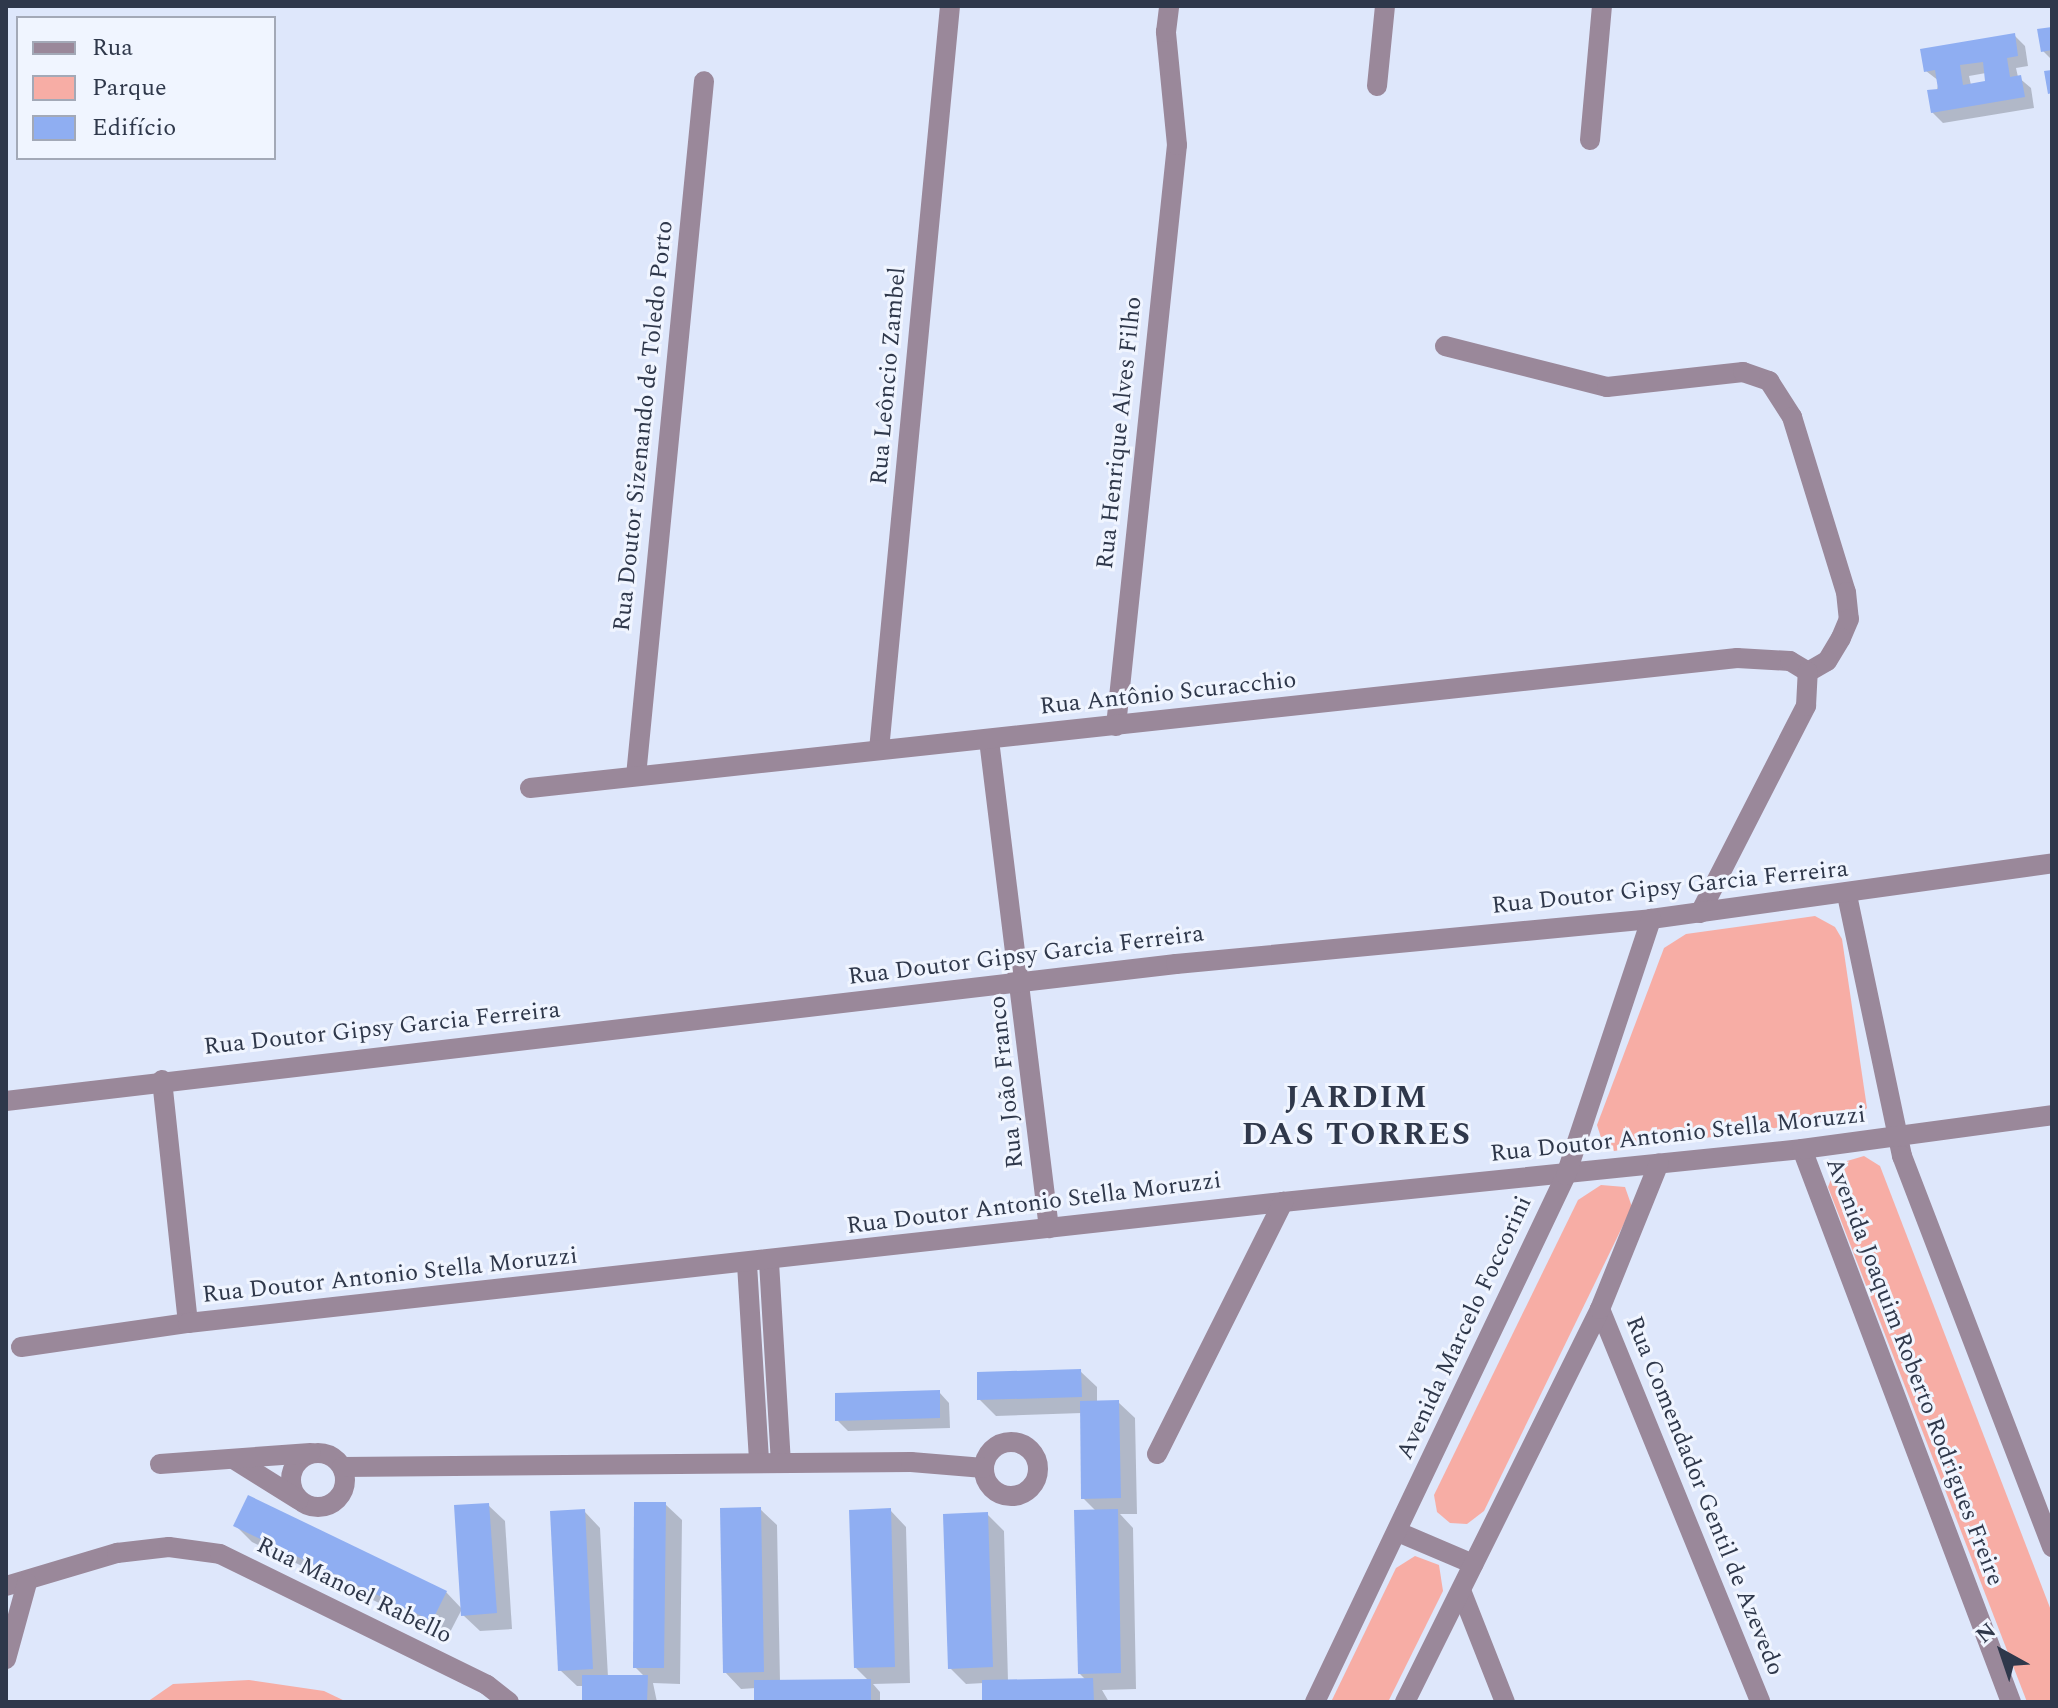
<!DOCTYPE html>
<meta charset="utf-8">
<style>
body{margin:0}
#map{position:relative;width:2058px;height:1708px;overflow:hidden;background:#dee7fb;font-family:Spectral,serif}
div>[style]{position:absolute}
.green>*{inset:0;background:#f7ada5}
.shadow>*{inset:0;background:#0003}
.building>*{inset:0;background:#8faef2}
.minor>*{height:20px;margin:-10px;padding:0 10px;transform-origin:10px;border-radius:10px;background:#9a889a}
.minor>.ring{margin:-10px;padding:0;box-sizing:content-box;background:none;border:20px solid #9a889a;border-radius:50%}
span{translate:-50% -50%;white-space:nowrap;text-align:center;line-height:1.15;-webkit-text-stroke:6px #f0f5ff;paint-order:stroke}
.street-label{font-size:24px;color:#2f384b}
.district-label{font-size:32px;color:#2f384b;font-weight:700;letter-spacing:2px}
.frame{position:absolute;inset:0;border:8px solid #2f384b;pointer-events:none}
.legend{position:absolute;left:16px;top:16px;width:260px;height:144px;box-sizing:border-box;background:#f0f5ff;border:2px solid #a3a9b7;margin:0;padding:10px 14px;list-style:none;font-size:24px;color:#2f384b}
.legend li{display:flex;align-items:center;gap:16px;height:40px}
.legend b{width:40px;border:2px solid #a3a9b7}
.north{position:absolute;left:1962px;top:1612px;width:80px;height:80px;-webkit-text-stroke:6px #f0f5ff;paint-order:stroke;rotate:320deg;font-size:22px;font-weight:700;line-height:32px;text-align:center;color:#2f384b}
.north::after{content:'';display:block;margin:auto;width:28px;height:36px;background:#2f384b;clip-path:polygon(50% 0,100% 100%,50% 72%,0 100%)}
</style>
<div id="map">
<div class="green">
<i style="clip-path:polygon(1815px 916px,1835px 927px,1842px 939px,1867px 1108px,1858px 1116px,1614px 1151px,1604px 1147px,1597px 1125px,1664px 948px,1686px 934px)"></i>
<i style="clip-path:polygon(1864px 1156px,1880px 1166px,2052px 1613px,2052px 1702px,2027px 1702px,1828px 1187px,1837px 1164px)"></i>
<i style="clip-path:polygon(1601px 1185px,1625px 1187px,1632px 1207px,1484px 1511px,1467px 1524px,1450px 1523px,1437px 1512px,1434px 1495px,1578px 1200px)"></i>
<i style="clip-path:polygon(1415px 1556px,1439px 1565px,1443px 1591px,1388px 1702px,1331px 1702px,1396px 1568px)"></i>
<i style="clip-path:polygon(249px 1680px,324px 1691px,347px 1702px,147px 1702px,173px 1684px)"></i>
</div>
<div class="shadow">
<i style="clip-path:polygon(2052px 29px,2052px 60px,2043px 51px)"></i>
<i style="clip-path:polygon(evenodd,2014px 35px,2025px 46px,2028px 66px,2016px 68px,2018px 77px,2031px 88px,2034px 108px,1943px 123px,1932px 112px,1939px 81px,1926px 71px,2014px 35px,1986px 73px,1988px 82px,1971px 85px,1969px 76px,1986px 73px)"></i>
<i style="clip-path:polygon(1080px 1371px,1097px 1387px,1097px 1403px,1118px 1402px,1135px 1418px,1137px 1514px,1120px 1514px,1133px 1528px,1136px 1689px,1102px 1690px,1109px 1702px,984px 1702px,984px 1683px,966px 1684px,950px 1668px,987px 1514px,1004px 1531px,1008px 1681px,1086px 1680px,1080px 1674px,1097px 1512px,1083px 1498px,1082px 1413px,996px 1416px,979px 1399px)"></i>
<i style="clip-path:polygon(939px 1392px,949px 1403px,950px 1428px,848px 1431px,837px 1420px)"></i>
<i style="clip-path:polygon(665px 1504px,682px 1520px,680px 1684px,653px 1683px,657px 1702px,585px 1702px,584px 1686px,577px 1686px,560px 1670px,584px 1511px,600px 1528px,608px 1677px,645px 1677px,635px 1667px)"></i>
<i style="clip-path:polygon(488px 1505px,505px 1521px,512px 1629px,480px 1631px,463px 1615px)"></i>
<i style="clip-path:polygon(760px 1509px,777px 1525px,780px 1681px,869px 1681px,856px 1668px,890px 1510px,906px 1527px,910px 1683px,873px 1684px,880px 1692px,880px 1702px,756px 1702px,756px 1688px,741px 1689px,725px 1672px)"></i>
<i style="clip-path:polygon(236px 1526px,446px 1592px,462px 1609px,448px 1636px,252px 1542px)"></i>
</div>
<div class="building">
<i style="clip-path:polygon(2052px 27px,2052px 50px,2041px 52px,2037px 29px)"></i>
<i style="clip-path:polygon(evenodd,2015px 33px,2018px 56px,2007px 58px,2010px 77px,2021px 75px,2025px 97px,1931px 113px,1927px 90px,1938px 89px,1935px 70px,1924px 72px,1920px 49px,2015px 33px,1983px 62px,1985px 81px,1963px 85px,1960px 65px,1983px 62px)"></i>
<i style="clip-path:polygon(2052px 70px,2052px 93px,2048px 94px,2044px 71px)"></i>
<i style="clip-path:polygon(1081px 1369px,1082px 1397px,977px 1400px,977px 1372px)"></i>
<i style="clip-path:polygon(940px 1390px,940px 1418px,835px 1421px,835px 1393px)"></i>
<i style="clip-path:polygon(1119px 1400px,1121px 1498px,1081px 1499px,1080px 1401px)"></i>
<i style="clip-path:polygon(248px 1495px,447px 1591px,432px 1621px,233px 1526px)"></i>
<i style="clip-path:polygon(634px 1502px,666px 1502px,664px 1668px,633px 1668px)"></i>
<i style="clip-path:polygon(489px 1503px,497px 1613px,461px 1616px,454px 1505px)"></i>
<i style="clip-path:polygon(761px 1507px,764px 1672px,723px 1673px,720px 1508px)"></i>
<i style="clip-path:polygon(891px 1508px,895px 1667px,854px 1668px,849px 1510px)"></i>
<i style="clip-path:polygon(585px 1509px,593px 1669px,558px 1671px,550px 1511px)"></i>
<i style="clip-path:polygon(1118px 1509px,1121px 1673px,1078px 1674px,1074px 1510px)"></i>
<i style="clip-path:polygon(988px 1512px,993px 1667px,948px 1669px,943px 1514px)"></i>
<i style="clip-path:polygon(582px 1675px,648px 1675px,647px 1702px,582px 1701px)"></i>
<i style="clip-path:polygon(1093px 1678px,1094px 1702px,982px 1702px,982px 1680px)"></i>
<i style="clip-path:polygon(871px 1679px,871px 1702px,754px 1702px,754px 1680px)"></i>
</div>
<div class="minor">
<i style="left:1377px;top:86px;width:80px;rotate:-84.3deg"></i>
<i style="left:1590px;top:140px;width:135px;rotate:-84.9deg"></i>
<i style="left:1445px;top:346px;width:167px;rotate:14.2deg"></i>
<i style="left:1607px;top:387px;width:137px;rotate:-6.3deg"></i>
<i style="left:1743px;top:372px;width:28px;rotate:19deg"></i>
<i style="left:1769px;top:381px;width:43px;rotate:57.4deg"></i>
<i style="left:1792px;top:417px;width:183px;rotate:72.9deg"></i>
<i style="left:1846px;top:592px;width:27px;rotate:84deg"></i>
<i style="left:1849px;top:619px;width:21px;rotate:113deg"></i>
<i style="left:1841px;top:638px;width:27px;rotate:121deg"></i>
<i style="left:1827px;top:661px;width:22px;rotate:150deg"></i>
<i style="left:1116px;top:726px;width:584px;rotate:-84.01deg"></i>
<i style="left:1177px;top:145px;width:114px;rotate:-95.6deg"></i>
<i style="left:1166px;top:32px;width:26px;rotate:-83deg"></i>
<i style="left:989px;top:740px;width:492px;rotate:83deg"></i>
<i style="left:879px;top:750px;width:747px;rotate:-84.55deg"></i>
<i style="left:636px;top:776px;width:698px;rotate:-84.41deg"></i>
<i style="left:530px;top:788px;width:1214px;rotate:-6.15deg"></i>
<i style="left:1737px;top:658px;width:53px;rotate:3.2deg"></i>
<i style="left:1790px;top:661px;width:21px;rotate:31deg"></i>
<i style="left:1847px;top:895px;width:267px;rotate:78.1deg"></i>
<i style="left:1902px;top:1156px;width:419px;rotate:69deg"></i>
<i style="left:1700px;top:913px;width:233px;rotate:-62.9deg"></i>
<i style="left:1806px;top:706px;width:34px;rotate:-87deg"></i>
<i style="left:162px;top:1080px;width:244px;rotate:83.9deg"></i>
<i style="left:6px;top:1101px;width:1178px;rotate:-6.68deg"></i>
<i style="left:1176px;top:964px;width:477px;rotate:-5.4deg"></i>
<i style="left:1651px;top:919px;width:405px;rotate:-7.9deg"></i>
<i style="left:1802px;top:1149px;width:591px;rotate:69.3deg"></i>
<i style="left:769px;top:1262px;width:201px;rotate:86.6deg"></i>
<i style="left:747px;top:1264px;width:199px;rotate:86.5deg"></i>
<i style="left:1600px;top:1309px;width:424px;rotate:67.8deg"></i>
<i style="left:21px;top:1347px;width:169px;rotate:-8.2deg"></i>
<i style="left:188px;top:1323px;width:1102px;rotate:-6.31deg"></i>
<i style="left:1283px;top:1202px;width:522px;rotate:-5.83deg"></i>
<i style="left:1802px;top:1149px;width:252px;rotate:-7.7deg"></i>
<i class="ring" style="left:984px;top:1442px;width:34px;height:34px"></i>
<i class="ring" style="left:291px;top:1453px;width:34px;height:34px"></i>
<i style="left:1157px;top:1454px;width:282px;rotate:-63.4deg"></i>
<i style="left:235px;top:1460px;width:75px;rotate:32deg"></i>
<i style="left:160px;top:1464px;width:151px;rotate:-4.2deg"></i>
<i style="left:342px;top:1467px;width:569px;rotate:-0.5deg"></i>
<i style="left:911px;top:1462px;width:73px;rotate:4.7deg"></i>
<i style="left:1398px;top:1532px;width:82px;rotate:23.1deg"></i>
<i style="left:6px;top:1586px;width:116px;rotate:-16.6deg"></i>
<i style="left:117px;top:1553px;width:52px;rotate:-6.6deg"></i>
<i style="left:169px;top:1547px;width:51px;rotate:7.8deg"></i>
<i style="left:220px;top:1554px;width:297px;rotate:26.1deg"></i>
<i style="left:487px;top:1685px;width:28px;rotate:38deg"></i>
<i style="left:1462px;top:1593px;width:117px;rotate:68.5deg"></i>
<i style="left:6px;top:1659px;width:79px;rotate:-74.6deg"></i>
<i style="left:1315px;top:1702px;width:584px;rotate:-64.53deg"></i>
<i style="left:1566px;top:1175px;width:270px;rotate:-71.6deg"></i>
<i style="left:1405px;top:1702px;width:439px;rotate:-63.6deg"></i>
<i style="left:1600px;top:1309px;width:157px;rotate:-68deg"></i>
</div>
<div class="street-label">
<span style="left:889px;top:376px;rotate:-85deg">Rua Leôncio Zambel</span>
<span style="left:644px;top:426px;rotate:-84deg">Rua Doutor Sizenando de Toledo Porto</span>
<span style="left:1120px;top:433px;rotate:-84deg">Rua Henrique Alves Filho</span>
<span style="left:1168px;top:694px;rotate:-6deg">Rua Antônio Scuracchio</span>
<span style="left:1670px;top:888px;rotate:-6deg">Rua Doutor Gipsy Garcia Ferreira</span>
<span style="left:1026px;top:956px;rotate:-7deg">Rua Doutor Gipsy Garcia Ferreira</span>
<span style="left:382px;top:1029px;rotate:-6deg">Rua Doutor Gipsy Garcia Ferreira</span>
<span style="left:1007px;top:1082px;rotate:-96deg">Rua João Franco</span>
<span style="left:1678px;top:1135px;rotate:-6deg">Rua Doutor Antonio Stella Moruzzi</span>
<span style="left:1034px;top:1204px;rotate:-7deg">Rua Doutor Antonio Stella Moruzzi</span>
<span style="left:390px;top:1276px;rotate:-6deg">Rua Doutor Antonio Stella Moruzzi</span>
<span style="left:1465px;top:1328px;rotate:-65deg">Avenida Marcelo Foccorini</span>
<span style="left:1914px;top:1372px;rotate:69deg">Avenida Joaquim Roberto Rodrigues Freire</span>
<span style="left:1704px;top:1496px;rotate:68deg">Rua Comendador Gentil de Azevedo</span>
<span style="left:354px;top:1591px;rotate:26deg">Rua Manoel Rabello</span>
</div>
<div class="district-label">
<span style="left:1357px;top:1117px">JARDIM<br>DAS TORRES</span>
</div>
<div class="frame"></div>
<ul class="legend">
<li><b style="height:10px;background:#9a889a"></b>Rua</li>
<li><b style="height:22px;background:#f7ada5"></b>Parque</li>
<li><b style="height:22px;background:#8faef2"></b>Edifício</li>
</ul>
<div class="north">N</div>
</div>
